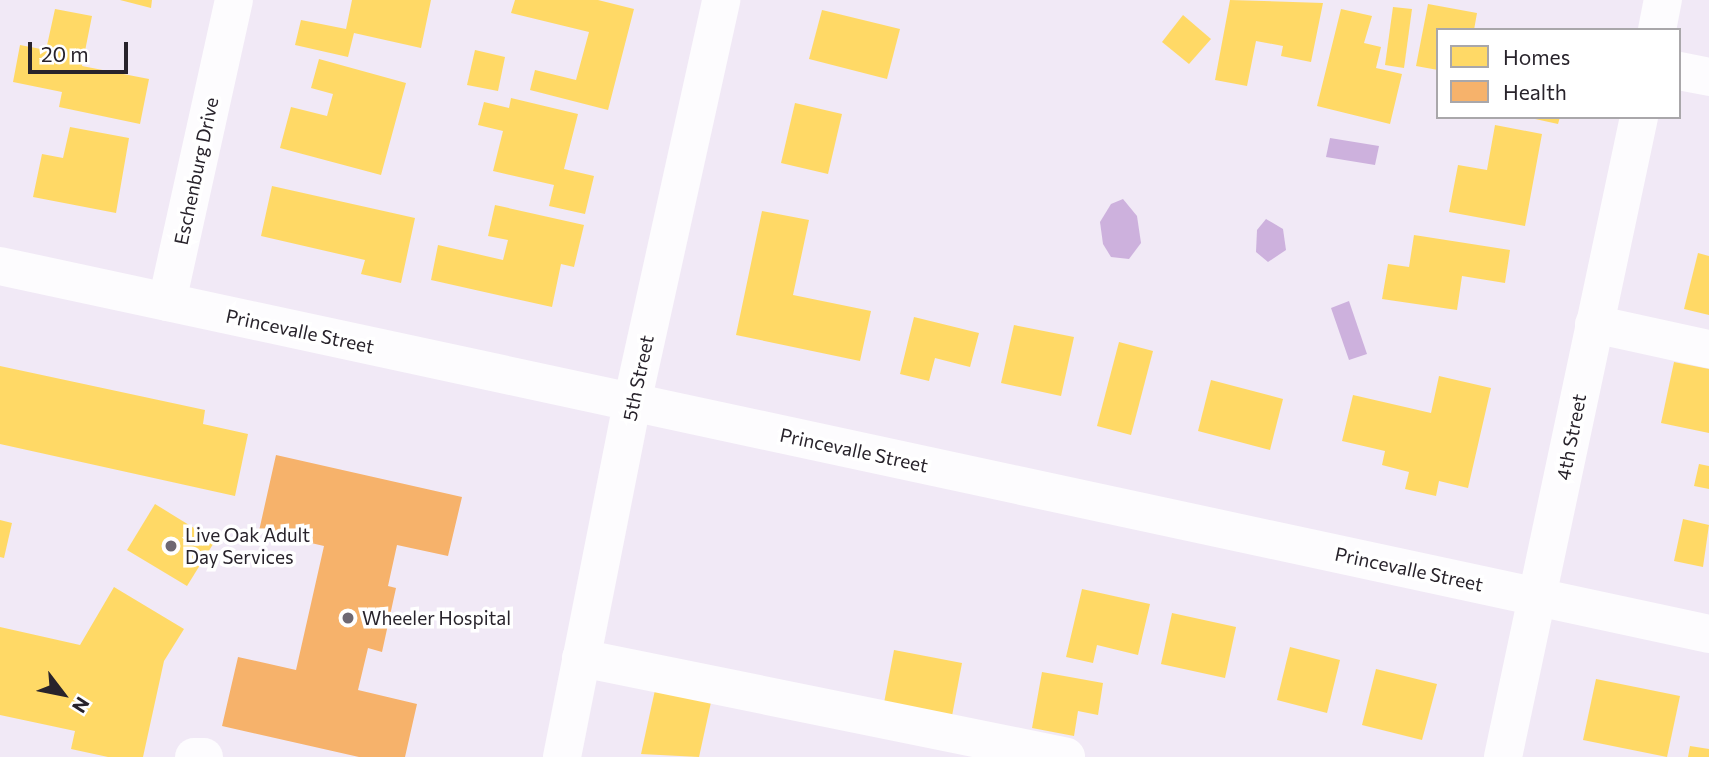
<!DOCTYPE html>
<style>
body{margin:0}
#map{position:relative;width:1709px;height:757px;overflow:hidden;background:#f1e9f6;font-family:Commissioner,sans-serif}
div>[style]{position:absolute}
.water>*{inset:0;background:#cdb1dd}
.homes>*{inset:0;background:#ffd966}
.health>*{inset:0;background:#f6b26b}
.minor>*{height:38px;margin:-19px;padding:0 19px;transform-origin:19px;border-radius:19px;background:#fdfcfe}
.dots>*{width:19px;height:19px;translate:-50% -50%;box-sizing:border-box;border:4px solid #fff;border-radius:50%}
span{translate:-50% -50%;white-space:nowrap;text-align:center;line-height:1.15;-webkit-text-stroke:7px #fff;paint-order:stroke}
.street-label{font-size:19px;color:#28232b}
.poi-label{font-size:19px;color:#28232b}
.left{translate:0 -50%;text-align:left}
.legend{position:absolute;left:1436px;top:28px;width:245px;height:91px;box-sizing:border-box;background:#fff;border:2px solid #a9a7aa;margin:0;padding:9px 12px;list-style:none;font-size:21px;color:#28232b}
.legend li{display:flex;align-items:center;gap:14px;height:35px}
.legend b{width:35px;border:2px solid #a9a7aa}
.north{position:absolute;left:28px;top:659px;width:70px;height:70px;-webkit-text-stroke:5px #fff;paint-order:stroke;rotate:122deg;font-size:19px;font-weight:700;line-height:28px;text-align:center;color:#28232b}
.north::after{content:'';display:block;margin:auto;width:24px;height:32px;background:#28232b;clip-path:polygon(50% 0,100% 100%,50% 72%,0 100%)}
.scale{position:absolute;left:28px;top:42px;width:100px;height:32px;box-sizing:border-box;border:4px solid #28232b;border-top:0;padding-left:9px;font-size:21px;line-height:24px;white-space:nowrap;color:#28232b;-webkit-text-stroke:5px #fff;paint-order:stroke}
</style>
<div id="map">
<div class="water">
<i style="clip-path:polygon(1330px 138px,1379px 146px,1375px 165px,1326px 157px)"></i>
<i style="clip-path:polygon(1123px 199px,1137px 216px,1141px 243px,1129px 259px,1111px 257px,1103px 244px,1100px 222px,1111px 204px)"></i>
<i style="clip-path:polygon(1266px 219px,1283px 229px,1286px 250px,1268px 262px,1256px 252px,1257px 230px)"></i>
<i style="clip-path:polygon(1349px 301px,1367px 354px,1349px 360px,1331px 308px)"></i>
</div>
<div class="homes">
<i style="clip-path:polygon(120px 0,152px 0,151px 8px)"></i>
<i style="clip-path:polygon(352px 0,431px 0,421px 48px,354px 33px,348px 57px,295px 45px,301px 20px,346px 29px)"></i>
<i style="clip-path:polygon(515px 0,598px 0,634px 9px,608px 110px,530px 90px,535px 70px,576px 80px,589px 32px,511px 13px)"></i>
<i style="clip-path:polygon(1230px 0,1323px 3px,1311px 62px,1281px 56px,1283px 46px,1256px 41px,1247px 86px,1215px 80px)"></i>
<i style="clip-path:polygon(1428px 4px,1477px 13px,1474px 30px,1438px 30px,1438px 70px,1416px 66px)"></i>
<i style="clip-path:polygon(1393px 7px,1412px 9px,1404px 68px,1385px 65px)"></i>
<i style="clip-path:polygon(55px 9px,92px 16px,82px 66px,149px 79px,140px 124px,59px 107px,62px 92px,13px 82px,20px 45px,46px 50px)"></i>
<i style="clip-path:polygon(1341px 9px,1372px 16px,1364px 43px,1381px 47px,1376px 68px,1402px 74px,1390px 124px,1317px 106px)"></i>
<i style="clip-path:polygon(822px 10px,900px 29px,887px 79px,809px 59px)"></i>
<i style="clip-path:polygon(1183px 15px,1211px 39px,1189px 64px,1162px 42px)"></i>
<i style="clip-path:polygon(475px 50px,505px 57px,498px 91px,467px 85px)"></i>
<i style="clip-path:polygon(319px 59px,406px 83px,381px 175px,280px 148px,291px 107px,327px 116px,333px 94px,311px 88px)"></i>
<i style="clip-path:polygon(511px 98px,578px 114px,564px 169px,594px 176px,585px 214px,549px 206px,554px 185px,493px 171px,503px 131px,478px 125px,484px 102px,509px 108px)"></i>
<i style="clip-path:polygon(795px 103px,842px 114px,828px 174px,781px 163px)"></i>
<i style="clip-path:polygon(1526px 117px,1560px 117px,1558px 124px)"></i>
<i style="clip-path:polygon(1495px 125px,1542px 134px,1525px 226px,1449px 212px,1458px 165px,1487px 170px)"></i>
<i style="clip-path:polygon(70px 127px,129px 138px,116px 213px,33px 197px,42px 154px,63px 158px)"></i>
<i style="clip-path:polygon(272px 186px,415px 218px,401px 283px,361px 274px,365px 260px,261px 236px)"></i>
<i style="clip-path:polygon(495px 205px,584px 225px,574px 267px,561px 264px,552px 307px,431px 280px,438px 245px,503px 260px,508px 240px,488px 236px)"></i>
<i style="clip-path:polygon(762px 211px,809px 220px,793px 295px,871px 311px,860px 361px,736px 335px)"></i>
<i style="clip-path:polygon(1414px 235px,1510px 250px,1505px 283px,1462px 276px,1457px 310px,1382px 299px,1388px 264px,1409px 267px)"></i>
<i style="clip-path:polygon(1698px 253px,1709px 256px,1709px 315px,1684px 309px)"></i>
<i style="clip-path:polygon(914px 317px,979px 333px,970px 367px,935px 358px,929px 381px,900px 374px)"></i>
<i style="clip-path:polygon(1014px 325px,1074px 337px,1061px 396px,1001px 383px)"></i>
<i style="clip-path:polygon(1119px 342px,1153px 351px,1131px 435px,1097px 426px)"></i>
<i style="clip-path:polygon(1674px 362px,1709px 369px,1709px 433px,1661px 423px)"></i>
<i style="clip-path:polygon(0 366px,205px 410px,203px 424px,248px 434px,235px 496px,0 444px)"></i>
<i style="clip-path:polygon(1439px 376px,1491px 388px,1468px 488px,1439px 481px,1436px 496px,1405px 489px,1409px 472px,1382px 465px,1385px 451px,1342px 441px,1353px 395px,1431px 413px)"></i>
<i style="clip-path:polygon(1211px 380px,1283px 399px,1270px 450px,1198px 431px)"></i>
<i style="clip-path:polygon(1699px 464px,1709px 466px,1709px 489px,1694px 486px)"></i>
<i style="clip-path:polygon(155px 504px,215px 541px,187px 586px,127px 550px)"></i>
<i style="clip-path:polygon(1683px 519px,1709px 525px,1703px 567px,1674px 561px)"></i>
<i style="clip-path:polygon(0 520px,12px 523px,4px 558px,0 557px)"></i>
<i style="clip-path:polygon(114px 587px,184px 629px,164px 661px,143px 757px,108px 757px,71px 749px,75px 731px,0 715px,0 627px,80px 645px)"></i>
<i style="clip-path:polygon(1082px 589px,1150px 604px,1138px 655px,1097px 645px,1093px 663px,1066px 657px)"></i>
<i style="clip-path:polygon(1172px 613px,1236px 627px,1225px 678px,1161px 664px)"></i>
<i style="clip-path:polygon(1290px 647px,1340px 660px,1327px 713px,1277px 700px)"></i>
<i style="clip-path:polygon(894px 650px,962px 663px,952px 716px,884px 703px)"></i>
<i style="clip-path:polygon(1376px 669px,1437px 684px,1422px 740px,1362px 725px)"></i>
<i style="clip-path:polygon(1042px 672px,1103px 683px,1098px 715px,1078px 711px,1074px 736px,1032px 728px)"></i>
<i style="clip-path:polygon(1596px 679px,1680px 696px,1667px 757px,1583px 740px)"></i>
<i style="clip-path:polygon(657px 681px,713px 693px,699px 757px,641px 754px)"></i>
<i style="clip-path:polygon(1690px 746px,1709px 749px,1709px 757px,1688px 757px)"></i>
</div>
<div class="health">
<i style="clip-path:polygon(276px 455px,462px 497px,448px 556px,397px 545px,388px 586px,396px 588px,382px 652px,368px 648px,358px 690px,417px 704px,405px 757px,359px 757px,222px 726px,238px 657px,296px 670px,324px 546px,259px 531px)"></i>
</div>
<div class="minor">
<i style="left:1657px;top:30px;width:31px;rotate:-79deg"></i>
<i style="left:1679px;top:71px;width:31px;rotate:11deg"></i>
<i style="left:0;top:266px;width:1748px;rotate:12.15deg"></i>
<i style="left:167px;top:302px;width:309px;rotate:-77.5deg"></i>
<i style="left:1594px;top:324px;width:118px;rotate:12.3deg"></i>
<i style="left:581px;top:658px;width:495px;rotate:11.5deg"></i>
<i style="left:194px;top:757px;width:10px"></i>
<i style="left:562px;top:757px;width:361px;rotate:-78.8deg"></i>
<i style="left:632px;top:403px;width:413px;rotate:-77.5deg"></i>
<i style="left:1503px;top:757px;width:654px;rotate:-78deg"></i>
</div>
<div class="dots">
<i style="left:171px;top:546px;background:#6e6872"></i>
<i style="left:348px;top:618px;background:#6e6872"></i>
</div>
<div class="street-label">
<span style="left:196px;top:171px;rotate:-78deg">Eschenburg Drive</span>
<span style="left:300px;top:331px;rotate:12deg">Princevalle Street</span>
<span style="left:638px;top:378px;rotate:-78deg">5th Street</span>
<span style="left:1571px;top:437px;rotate:-79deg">4th Street</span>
<span style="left:854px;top:450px;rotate:12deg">Princevalle Street</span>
<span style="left:1409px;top:569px;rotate:12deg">Princevalle Street</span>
</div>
<div class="poi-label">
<span class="left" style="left:185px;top:546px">Live Oak Adult<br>Day Services</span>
<span class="left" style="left:362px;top:618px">Wheeler Hospital</span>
</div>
<ul class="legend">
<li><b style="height:19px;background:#ffd966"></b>Homes</li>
<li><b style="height:19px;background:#f6b26b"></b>Health</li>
</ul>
<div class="north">N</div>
<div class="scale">20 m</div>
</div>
